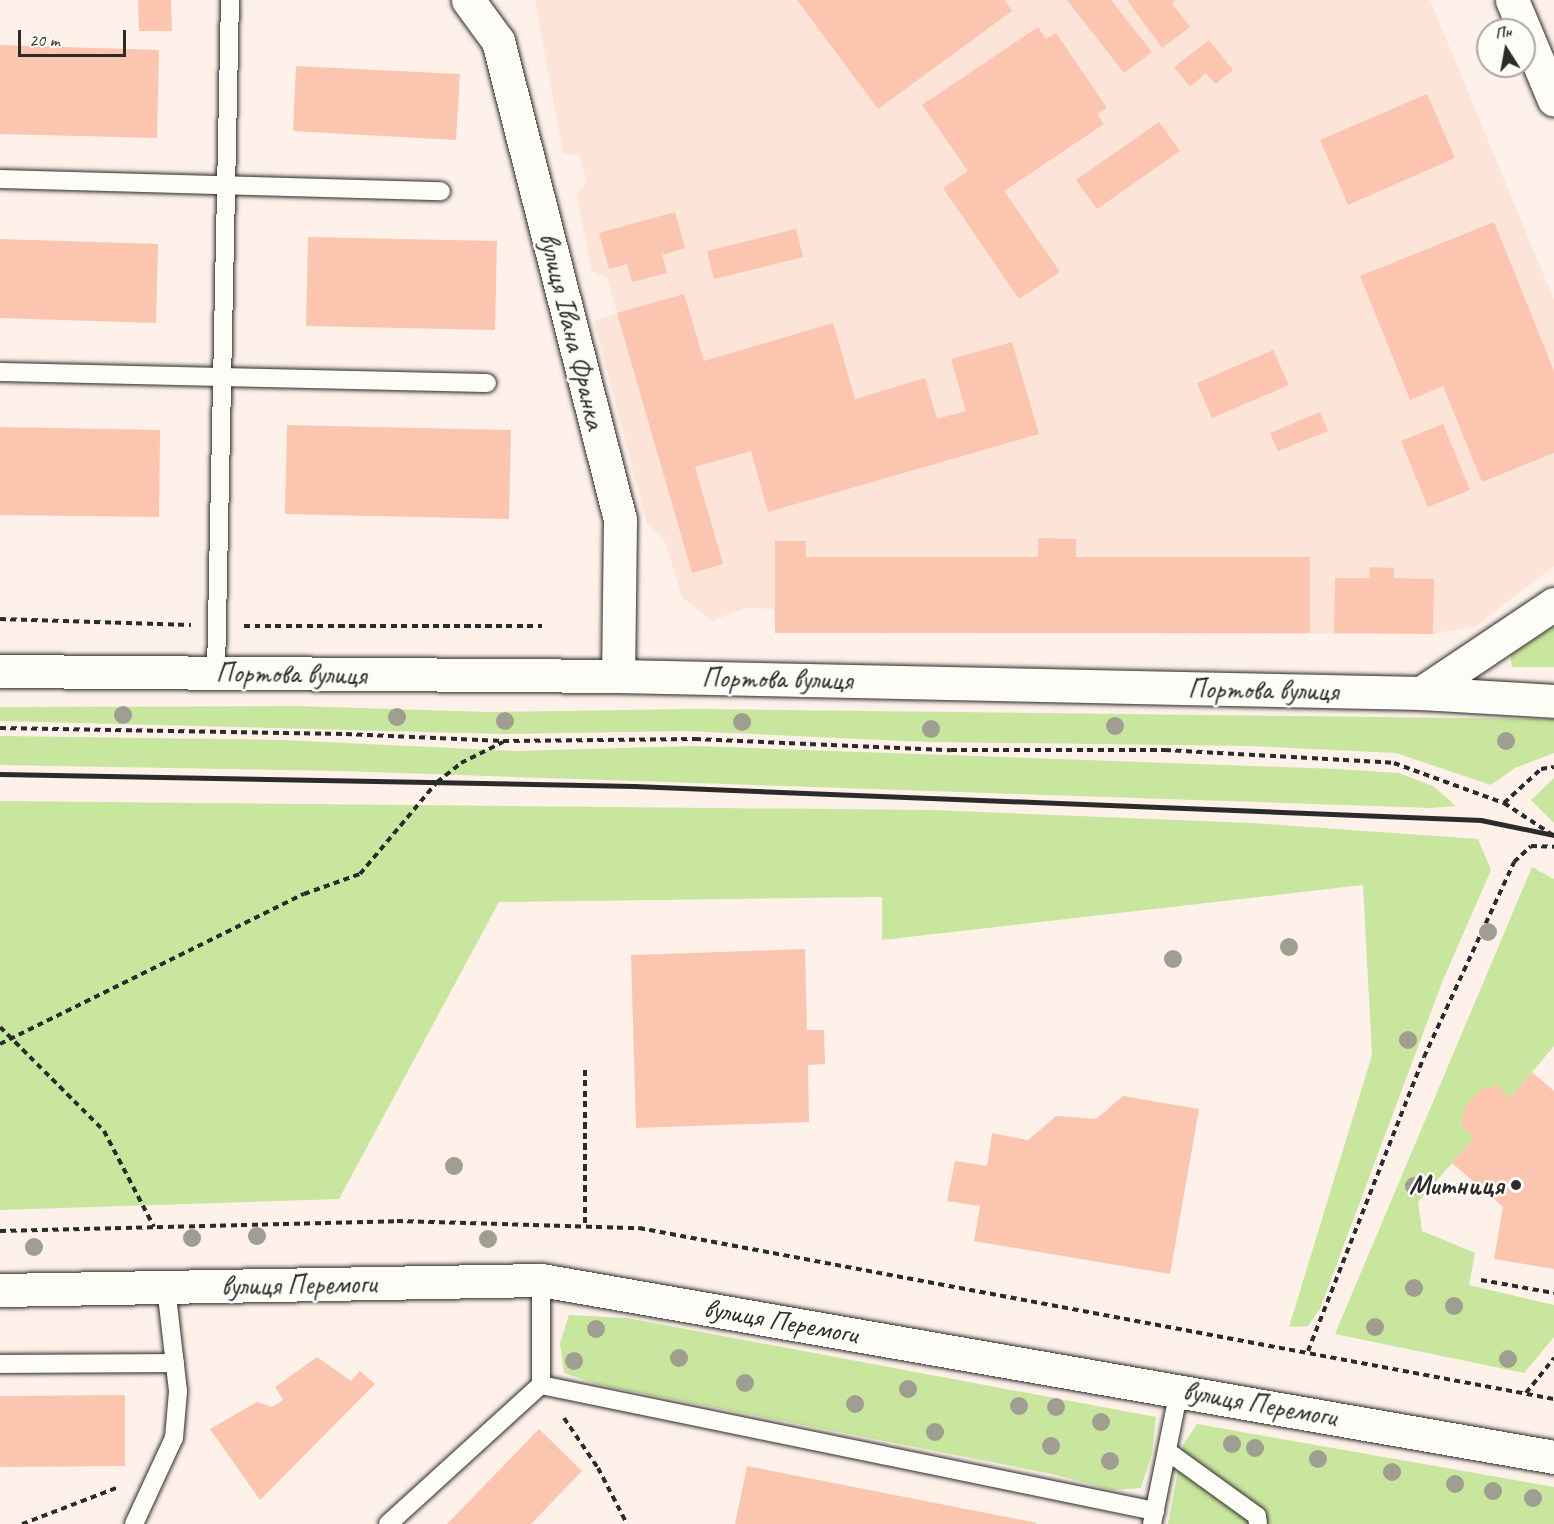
<!DOCTYPE html>
<meta charset="utf-8">
<style>
body{margin:0}
#map{position:relative;width:1554px;height:1524px;overflow:hidden;background:#fdf1e9;font-family:Caveat,sans-serif}
div>[style]{position:absolute}
.built>*{inset:0;background:#fde4d8}
.green>*{inset:0;background:#c9e69e}
.building>*{inset:0;background:#fcc5b0}
.path>*{height:4px;margin-top:-2px;transform-origin:0;background:repeating-linear-gradient(90deg,#2b2b2b 0 6px,transparent 0 10.5px)}
.roads{filter:drop-shadow(0 0 2px #2b2b2b) drop-shadow(0 0 2px #2b2b2b)}
.lane>*{height:18px;margin:-9px;padding:0 9px;transform-origin:9px;border-radius:9px;background:#fdfcf7}
.street>*{height:33px;margin:-16.5px;padding:0 16.5px;transform-origin:16.5px;border-radius:16.5px;background:#fdfcf7}
.secondary>*{height:33px;margin:-16.5px;padding:0 16.5px;transform-origin:16.5px;border-radius:16.5px;background:#fdfcf7}
.rail>*{height:4.5px;margin:-2.25px;padding:0 2.25px;transform-origin:2.25px;border-radius:2.25px;background:#2b2b2b}
.trees>*{width:18px;height:18px;margin:-9px;border-radius:50%;background:#9f9e90}
.dots>*{width:16px;height:16px;translate:-50% -50%;box-sizing:border-box;border:3px solid #fdfcf7;border-radius:50%}
span{translate:-50% -50%;white-space:nowrap;text-align:center;line-height:1.15;-webkit-text-stroke:5px #fdfcf7;paint-order:stroke}
.street-label{font-size:28px;color:#2b2b2b}
.poi-label{font-size:28px;color:#2b2b2b;font-weight:700}
.right{translate:-100% -50%;text-align:right}
.north{position:absolute;left:1476px;top:18px;width:60px;height:60px;box-sizing:border-box;background:#fdfcf7;border:2px solid #a9a8a5;border-radius:50%;rotate:349deg;font-size:16px;font-weight:700;line-height:24px;text-align:center;color:#2b2b2b}
.north::after{content:'';display:block;margin:auto;width:21px;height:27px;background:#2b2b2b;clip-path:polygon(50% 0,100% 100%,50% 72%,0 100%)}
.scale{position:absolute;left:18px;top:30px;width:108px;height:27px;box-sizing:border-box;border:3px solid #2b2b2b;border-top:0;padding-left:8px;font-size:18px;line-height:21px;white-space:nowrap;color:#2b2b2b;-webkit-text-stroke:4px #fdfcf7;paint-order:stroke}
</style>
<div id="map">
<div class="built">
<i style="clip-path:polygon(535px 0,1430px 0,1554px 300px,1554px 566px,1476px 626px,1433px 634px,775px 633px,774px 609px,745px 608px,712px 621px,682px 597px,664px 539px,647px 524px,594px 321px,617px 313px,607px 278px,592px 271px,576px 193px,587px 183px,579px 155px,563px 153px)"></i>
</div>
<div class="green">
<i style="clip-path:polygon(1554px 626px,1554px 667px,1512px 667px,1510px 655px)"></i>
<i style="clip-path:polygon(296px 706px,488px 712px,693px 709px,1554px 719px,1554px 753px,1515px 768px,1491px 785px,1396px 753px,1251px 746px,926px 742px,685px 731px,504px 734px,0 721px,0 707px)"></i>
<i style="clip-path:polygon(0 736px,283px 740px,515px 751px,695px 746px,1337px 769px,1399px 773px,1433px 786px,1456px 806px,1432px 808px,342px 771px,0 765px)"></i>
<i style="clip-path:polygon(1554px 778px,1554px 823px,1531px 800px)"></i>
<i style="clip-path:polygon(0 801px,932px 810px,1252px 823px,1478px 839px,1491px 870px,1443px 980px,1320px 1309px,1308px 1326px,1289px 1327px,1372px 1055px,1363px 885px,882px 940px,882px 897px,499px 902px,339px 1199px,0 1210px)"></i>
<i style="clip-path:polygon(1532px 867px,1554px 879px,1554px 1046px,1510px 1098px,1496px 1086px,1480px 1090px,1464px 1108px,1461px 1126px,1474px 1138px,1418px 1202px,1422px 1231px,1475px 1253px,1469px 1285px,1554px 1305px,1554px 1337px,1524px 1373px,1335px 1334px)"></i>
<i style="clip-path:polygon(569px 1315px,627px 1318px,1156px 1417px,1152px 1453px,1141px 1488px,1112px 1490px,1052px 1474px,600px 1385px,564px 1373px,560px 1343px)"></i>
<i style="clip-path:polygon(1197px 1424px,1554px 1487px,1554px 1524px,1168px 1524px,1183px 1445px)"></i>
</div>
<div class="building">
<i style="clip-path:polygon(138px 0,171px 0,172px 31px,139px 31px)"></i>
<i style="clip-path:polygon(797px 0,1004px 0,1012px 11px,878px 109px)"></i>
<i style="clip-path:polygon(1067px 0,1111px 0,1152px 52px,1124px 73px)"></i>
<i style="clip-path:polygon(1127px 0,1176px 0,1172px 3px,1190px 27px,1162px 48px)"></i>
<i style="clip-path:polygon(1038px 27px,1046px 39px,1056px 33px,1107px 108px,1097px 114px,1104px 124px,1004px 191px,1060px 272px,1019px 299px,943px 188px,968px 171px,922px 105px)"></i>
<i style="clip-path:polygon(1209px 40px,1233px 70px,1215px 84px,1206px 73px,1190px 87px,1174px 67px)"></i>
<i style="clip-path:polygon(0 45px,159px 50px,157px 138px,0 134px)"></i>
<i style="clip-path:polygon(296px 66px,460px 74px,456px 140px,293px 131px)"></i>
<i style="clip-path:polygon(1427px 94px,1455px 158px,1348px 205px,1320px 140px)"></i>
<i style="clip-path:polygon(1159px 122px,1180px 151px,1097px 209px,1076px 180px)"></i>
<i style="clip-path:polygon(675px 212px,685px 248px,662px 255px,667px 273px,632px 282px,627px 264px,609px 269px,599px 233px)"></i>
<i style="clip-path:polygon(1494px 222px,1554px 371px,1554px 453px,1482px 482px,1443px 386px,1410px 400px,1360px 276px)"></i>
<i style="clip-path:polygon(796px 229px,803px 257px,714px 279px,707px 251px)"></i>
<i style="clip-path:polygon(308px 237px,497px 241px,495px 330px,306px 326px)"></i>
<i style="clip-path:polygon(0 239px,158px 244px,156px 323px,0 318px)"></i>
<i style="clip-path:polygon(684px 294px,704px 361px,833px 323px,855px 399px,925px 378px,937px 419px,966px 411px,951px 359px,1012px 342px,1039px 434px,768px 512px,751px 451px,695px 467px,723px 564px,692px 573px,617px 313px)"></i>
<i style="clip-path:polygon(1273px 350px,1289px 385px,1212px 418px,1197px 383px)"></i>
<i style="clip-path:polygon(1320px 412px,1328px 431px,1278px 451px,1270px 433px)"></i>
<i style="clip-path:polygon(1443px 424px,1470px 490px,1428px 507px,1401px 441px)"></i>
<i style="clip-path:polygon(287px 425px,511px 430px,509px 519px,285px 514px)"></i>
<i style="clip-path:polygon(0 427px,160px 430px,159px 517px,0 515px)"></i>
<i style="clip-path:polygon(1038px 538px,1076px 539px,1076px 557px,1310px 557px,1310px 633px,775px 633px,775px 541px,806px 541px,806px 557px,1038px 557px)"></i>
<i style="clip-path:polygon(1370px 567px,1394px 568px,1394px 578px,1434px 579px,1433px 634px,1334px 633px,1335px 578px,1369px 578px)"></i>
<i style="clip-path:polygon(805px 949px,807px 1030px,824px 1030px,825px 1064px,808px 1065px,809px 1122px,636px 1128px,631px 955px)"></i>
<i style="clip-path:polygon(1532px 1072px,1554px 1091px,1554px 1269px,1494px 1259px,1503px 1207px,1452px 1163px,1474px 1138px,1461px 1126px,1464px 1108px,1480px 1090px,1497px 1085px,1510px 1098px)"></i>
<i style="clip-path:polygon(1123px 1096px,1199px 1109px,1170px 1274px,974px 1241px,980px 1206px,947px 1201px,955px 1161px,987px 1166px,992px 1133px,1028px 1140px,1056px 1116px,1096px 1119px)"></i>
<i style="clip-path:polygon(317px 1357px,351px 1381px,360px 1371px,375px 1384px,260px 1500px,210px 1429px,257px 1402px,272px 1407px,283px 1400px,275px 1387px)"></i>
<i style="clip-path:polygon(125px 1395px,125px 1466px,0 1467px,0 1396px)"></i>
<i style="clip-path:polygon(539px 1429px,582px 1471px,531px 1524px,447px 1524px)"></i>
<i style="clip-path:polygon(747px 1466px,1037px 1523px,1036px 1524px,735px 1524px)"></i>
</div>
<div class="path">
<i style="left:0;top:619px;width:191px;rotate:1.8deg"></i>
<i style="left:244px;top:626px;width:298px"></i>
<i style="left:0;top:728px;width:346px;rotate:1deg"></i>
<i style="left:346px;top:734px;width:157px;rotate:2.6deg"></i>
<i style="left:503px;top:741px;width:192px;rotate:-0.6deg"></i>
<i style="left:695px;top:739px;width:256px;rotate:2.5deg"></i>
<i style="left:951px;top:750px;width:214px"></i>
<i style="left:1165px;top:750px;width:229px;rotate:3.2deg"></i>
<i style="left:1394px;top:763px;width:117px;rotate:20deg"></i>
<i style="left:1504px;top:803px;width:60px;rotate:33.4deg"></i>
<i style="left:1504px;top:803px;width:50px;rotate:-42.6deg"></i>
<i style="left:1541px;top:769px;width:13px;rotate:-9deg"></i>
<i style="left:0;top:1027px;width:147px;rotate:45deg"></i>
<i style="left:104px;top:1131px;width:108px;rotate:62.5deg"></i>
<i style="left:0;top:1044px;width:339px;rotate:-26.3deg"></i>
<i style="left:304px;top:894px;width:59px;rotate:-19.7deg"></i>
<i style="left:360px;top:874px;width:120px;rotate:-50.1deg"></i>
<i style="left:437px;top:782px;width:31px;rotate:-38deg"></i>
<i style="left:461px;top:763px;width:47px;rotate:-26.6deg"></i>
<i style="left:585px;top:1070px;width:156px;rotate:90deg"></i>
<i style="left:0;top:1231px;width:397px;rotate:-1.4deg"></i>
<i style="left:397px;top:1221px;width:242px;rotate:1.7deg"></i>
<i style="left:639px;top:1228px;width:931px;rotate:10.59deg"></i>
<i style="left:1481px;top:1280px;width:74px;rotate:10.1deg"></i>
<i style="left:1308px;top:1351px;width:316px;rotate:-68.5deg"></i>
<i style="left:1424px;top:1057px;width:215px;rotate:-65.2deg"></i>
<i style="left:1514px;top:862px;width:23px;rotate:-43deg"></i>
<i style="left:1531px;top:846px;width:23px;rotate:2deg"></i>
<i style="left:1526px;top:1393px;width:45px;rotate:-51.3deg"></i>
<i style="left:564px;top:1418px;width:60px;rotate:55.8deg"></i>
<i style="left:598px;top:1468px;width:63px;rotate:62.6deg"></i>
<i style="left:22px;top:1524px;width:104px;rotate:-20.9deg"></i>
</div>
<div class="roads">
<div class="lane">
<i style="left:0;top:179px;width:441px;rotate:1.6deg"></i>
<i style="left:0;top:372px;width:487px;rotate:1.3deg"></i>
<i style="left:216px;top:672px;width:672px;rotate:-88.81deg"></i>
<i style="left:0;top:1364px;width:175px;rotate:-0.3deg"></i>
<i style="left:541px;top:1385px;width:627px;rotate:11.6deg"></i>
<i style="left:1167px;top:1451px;width:111px;rotate:35.8deg"></i>
<i style="left:1257px;top:1516px;width:8px;rotate:83deg"></i>
<i style="left:134px;top:1524px;width:95px;rotate:-65.1deg"></i>
<i style="left:174px;top:1438px;width:47px;rotate:-85.1deg"></i>
<i style="left:178px;top:1391px;width:104px;rotate:-96.6deg"></i>
<i style="left:388px;top:1524px;width:207px;rotate:-42.3deg"></i>
<i style="left:541px;top:1385px;width:105px;rotate:-90deg"></i>
<i style="left:1152px;top:1524px;width:137px;rotate:-78.6deg"></i>
</div>
<div class="street">
<i style="left:468px;top:0;width:51px;rotate:53.8deg"></i>
<i style="left:498px;top:41px;width:493px;rotate:75.7deg"></i>
<i style="left:620px;top:519px;width:157px;rotate:90.7deg"></i>
<i style="left:1421px;top:693px;width:160px;rotate:-33.8deg"></i>
<i style="left:0;top:1290px;width:541px;rotate:-1.06deg"></i>
<i style="left:541px;top:1280px;width:1028px;rotate:9.91deg"></i>
</div>
<div class="secondary">
<i style="left:1512px;top:0;width:108px;rotate:67.2deg"></i>
<i style="left:0;top:671px;width:618px;rotate:0.46deg"></i>
<i style="left:618px;top:676px;width:803px;rotate:1.21deg"></i>
<i style="left:1421px;top:693px;width:133px;rotate:3.4deg"></i>
</div>
</div>
<div class="rail">
<i style="left:0;top:774px;width:634px;rotate:1.08deg"></i>
<i style="left:634px;top:786px;width:848px;rotate:2.3deg"></i>
<i style="left:1481px;top:820px;width:75px;rotate:11.6deg"></i>
</div>
<div class="trees">
<i style="left:123px;top:715px"></i>
<i style="left:397px;top:717px"></i>
<i style="left:505px;top:721px"></i>
<i style="left:742px;top:722px"></i>
<i style="left:1115px;top:726px"></i>
<i style="left:931px;top:729px"></i>
<i style="left:1506px;top:741px"></i>
<i style="left:1488px;top:932px"></i>
<i style="left:1289px;top:947px"></i>
<i style="left:1173px;top:959px"></i>
<i style="left:1408px;top:1040px"></i>
<i style="left:454px;top:1166px"></i>
<i style="left:1414px;top:1186px"></i>
<i style="left:257px;top:1236px"></i>
<i style="left:192px;top:1238px"></i>
<i style="left:488px;top:1239px"></i>
<i style="left:34px;top:1247px"></i>
<i style="left:1414px;top:1288px"></i>
<i style="left:1454px;top:1306px"></i>
<i style="left:1375px;top:1327px"></i>
<i style="left:596px;top:1329px"></i>
<i style="left:679px;top:1358px"></i>
<i style="left:1508px;top:1359px"></i>
<i style="left:574px;top:1361px"></i>
<i style="left:745px;top:1383px"></i>
<i style="left:908px;top:1389px"></i>
<i style="left:855px;top:1404px"></i>
<i style="left:1019px;top:1406px"></i>
<i style="left:1056px;top:1407px"></i>
<i style="left:1101px;top:1422px"></i>
<i style="left:935px;top:1432px"></i>
<i style="left:1232px;top:1444px"></i>
<i style="left:1051px;top:1446px"></i>
<i style="left:1255px;top:1448px"></i>
<i style="left:1318px;top:1459px"></i>
<i style="left:1110px;top:1461px"></i>
<i style="left:1392px;top:1472px"></i>
<i style="left:1455px;top:1484px"></i>
<i style="left:1493px;top:1491px"></i>
<i style="left:1533px;top:1498px"></i>
</div>
<div class="dots">
<i style="left:1516px;top:1185px;background:#2b2b2b"></i>
</div>
<div class="street-label">
<span style="left:572px;top:331px;rotate:76deg">вулиця Івана Франка</span>
<span style="left:291px;top:674px;rotate:1deg">Портова вулиця</span>
<span style="left:777px;top:679px;rotate:1deg">Портова вулиця</span>
<span style="left:1263px;top:690px;rotate:1deg">Портова вулиця</span>
<span style="left:299px;top:1285px;rotate:-1deg">вулиця Перемоги</span>
<span style="left:781px;top:1321px;rotate:10deg">вулиця Перемоги</span>
<span style="left:1260px;top:1404px;rotate:10deg">вулиця Перемоги</span>
</div>
<div class="poi-label">
<span class="right" style="left:1504px;top:1185px">Митниця</span>
</div>
<div class="north">Пн</div>
<div class="scale">20 m</div>
</div>
